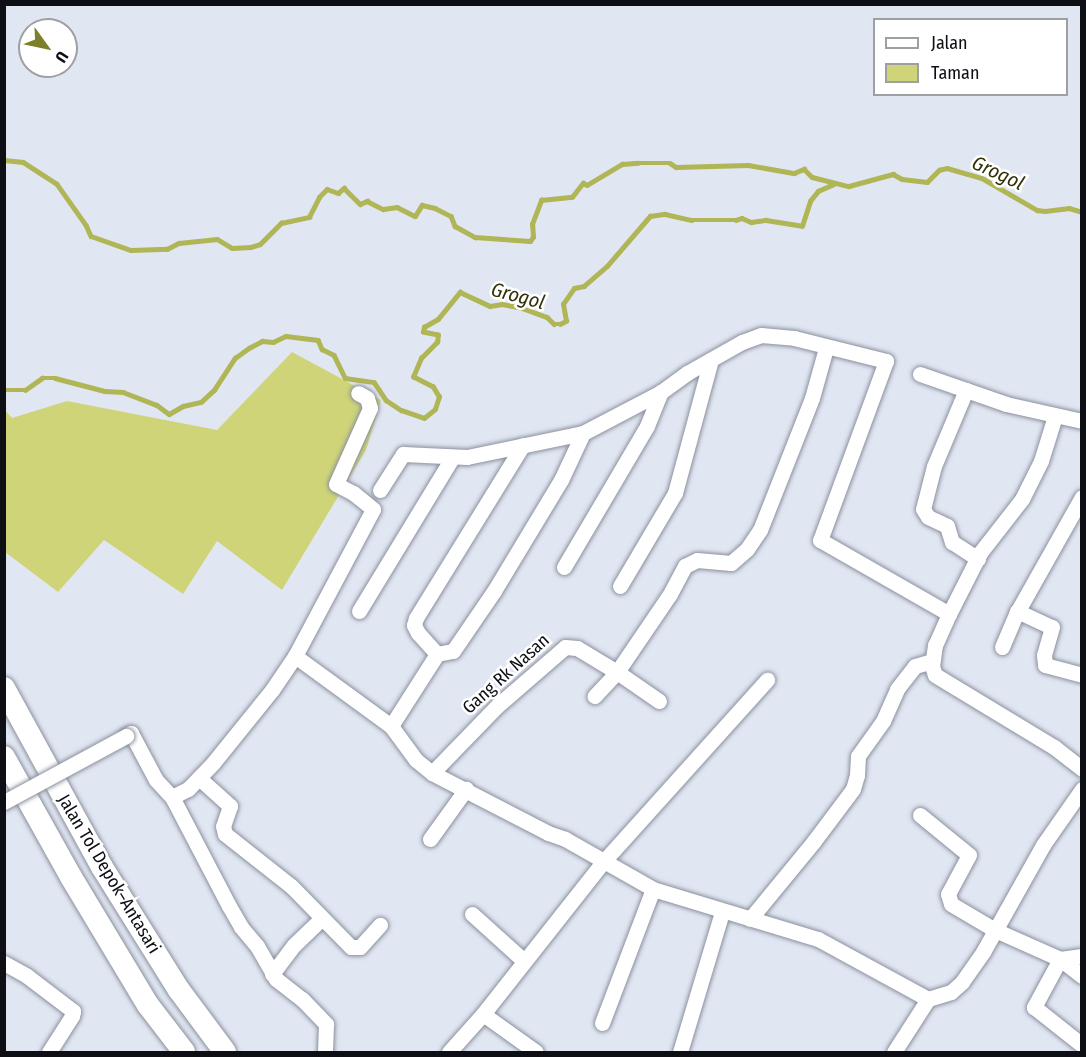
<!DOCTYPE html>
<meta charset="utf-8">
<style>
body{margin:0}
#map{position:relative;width:1086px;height:1057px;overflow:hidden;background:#e0e7f3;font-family:"Fira Sans Condensed",sans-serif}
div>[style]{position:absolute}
.green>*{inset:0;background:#cfd479}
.stream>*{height:4.5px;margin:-2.25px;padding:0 2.25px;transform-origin:2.25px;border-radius:2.25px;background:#b0b556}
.roads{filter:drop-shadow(0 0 2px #8b909c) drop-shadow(0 0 2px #8b909c)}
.minor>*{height:15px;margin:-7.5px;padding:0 7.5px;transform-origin:7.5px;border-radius:7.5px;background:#fff}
.highway>*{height:22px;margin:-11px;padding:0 11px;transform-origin:11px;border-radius:11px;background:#fff}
.bridges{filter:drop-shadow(0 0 2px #8b909c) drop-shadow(0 0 2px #8b909c)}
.minor-bridge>*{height:15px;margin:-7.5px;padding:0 7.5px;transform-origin:7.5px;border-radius:7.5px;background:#fff}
span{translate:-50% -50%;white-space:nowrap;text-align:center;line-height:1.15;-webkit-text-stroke:5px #fff;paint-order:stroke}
.street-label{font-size:18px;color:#0d0f14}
.water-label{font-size:20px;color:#303208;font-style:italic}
.frame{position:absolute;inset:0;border:6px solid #0d0f14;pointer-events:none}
.legend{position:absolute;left:873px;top:18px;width:195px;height:78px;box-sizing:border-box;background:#fff;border:2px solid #9e9fa1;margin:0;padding:8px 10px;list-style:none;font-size:18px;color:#0d0f14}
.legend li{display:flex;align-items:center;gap:12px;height:30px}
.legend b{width:30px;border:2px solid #9e9fa1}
.north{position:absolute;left:18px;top:18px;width:60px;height:60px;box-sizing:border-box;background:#fff;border:2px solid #9e9fa1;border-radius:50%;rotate:123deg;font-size:16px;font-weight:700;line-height:24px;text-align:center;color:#0d0f14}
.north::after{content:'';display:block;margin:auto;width:21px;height:27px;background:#7c802a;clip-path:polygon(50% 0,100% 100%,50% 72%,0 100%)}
</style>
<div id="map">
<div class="green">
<i style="clip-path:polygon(292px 352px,381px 400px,366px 450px,282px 590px,217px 541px,183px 594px,104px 540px,58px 592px,5px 552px,4px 409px,12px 418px,67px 401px,217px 430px)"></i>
</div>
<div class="stream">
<i style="left:4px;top:160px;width:19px;rotate:6deg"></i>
<i style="left:23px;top:162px;width:40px;rotate:32.9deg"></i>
<i style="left:57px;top:184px;width:50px;rotate:54.7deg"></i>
<i style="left:86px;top:225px;width:12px;rotate:66deg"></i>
<i style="left:91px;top:236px;width:42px;rotate:19.3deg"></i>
<i style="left:131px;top:250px;width:36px;rotate:-2deg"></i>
<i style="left:167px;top:249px;width:13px;rotate:-27deg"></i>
<i style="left:179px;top:243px;width:38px;rotate:-6deg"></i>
<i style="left:217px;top:239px;width:17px;rotate:31deg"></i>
<i style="left:232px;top:248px;width:19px;rotate:-3deg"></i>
<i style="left:251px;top:247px;width:9px;rotate:-18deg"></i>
<i style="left:260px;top:244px;width:30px;rotate:-45deg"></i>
<i style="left:281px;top:223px;width:29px;rotate:-12deg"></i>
<i style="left:309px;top:217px;width:22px;rotate:-63deg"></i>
<i style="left:319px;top:197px;width:11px;rotate:-45deg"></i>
<i style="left:327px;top:189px;width:12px;rotate:20deg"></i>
<i style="left:338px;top:193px;width:8px;rotate:-40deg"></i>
<i style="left:344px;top:188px;width:23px;rotate:45deg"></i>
<i style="left:360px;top:204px;width:8px;rotate:-23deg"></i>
<i style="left:367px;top:201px;width:18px;rotate:27deg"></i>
<i style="left:383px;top:209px;width:14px;rotate:-8deg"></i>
<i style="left:397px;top:207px;width:20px;rotate:27deg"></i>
<i style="left:415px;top:216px;width:13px;rotate:-58deg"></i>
<i style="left:422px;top:205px;width:13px;rotate:13deg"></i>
<i style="left:435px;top:208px;width:18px;rotate:27deg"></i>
<i style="left:451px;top:216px;width:11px;rotate:68deg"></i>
<i style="left:455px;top:226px;width:23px;rotate:29deg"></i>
<i style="left:475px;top:237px;width:55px;rotate:4.2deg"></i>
<i style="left:530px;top:241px;width:5px;rotate:-53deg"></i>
<i style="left:533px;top:237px;width:13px;rotate:-94deg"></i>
<i style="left:532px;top:224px;width:26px;rotate:-69deg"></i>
<i style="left:541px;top:200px;width:31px;rotate:-6deg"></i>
<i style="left:572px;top:197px;width:18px;rotate:-52deg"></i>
<i style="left:583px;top:183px;width:4px;rotate:27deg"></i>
<i style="left:587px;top:185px;width:41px;rotate:-31deg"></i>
<i style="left:622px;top:164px;width:16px;rotate:-4deg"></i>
<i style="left:638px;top:163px;width:32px"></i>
<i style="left:670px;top:163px;width:7px;rotate:34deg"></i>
<i style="left:676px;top:167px;width:72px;rotate:-1.6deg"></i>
<i style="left:748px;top:165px;width:47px;rotate:9.9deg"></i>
<i style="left:794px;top:173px;width:11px;rotate:-22deg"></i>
<i style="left:804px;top:169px;width:11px;rotate:45deg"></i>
<i style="left:812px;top:177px;width:38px;rotate:14deg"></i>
<i style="left:849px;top:186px;width:46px;rotate:-15.3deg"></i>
<i style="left:893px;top:174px;width:10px;rotate:29deg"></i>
<i style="left:902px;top:179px;width:25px;rotate:7deg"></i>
<i style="left:927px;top:182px;width:17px;rotate:-45deg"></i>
<i style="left:939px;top:170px;width:8px;rotate:-14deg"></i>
<i style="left:947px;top:168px;width:36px;rotate:16deg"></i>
<i style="left:982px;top:178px;width:64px;rotate:30.2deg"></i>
<i style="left:1037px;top:210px;width:8px;rotate:7deg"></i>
<i style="left:1045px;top:211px;width:24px;rotate:-7deg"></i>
<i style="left:1069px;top:208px;width:14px;rotate:17deg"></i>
<i style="left:4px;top:390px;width:21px"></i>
<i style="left:25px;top:390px;width:21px;rotate:-35deg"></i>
<i style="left:42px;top:378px;width:13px"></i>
<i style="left:55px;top:378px;width:52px;rotate:14.6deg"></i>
<i style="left:105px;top:391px;width:18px;rotate:3deg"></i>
<i style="left:123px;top:392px;width:36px;rotate:21deg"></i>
<i style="left:157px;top:405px;width:15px;rotate:37deg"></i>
<i style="left:169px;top:414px;width:16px;rotate:-30deg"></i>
<i style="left:183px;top:406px;width:18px;rotate:-13deg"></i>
<i style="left:201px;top:402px;width:18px;rotate:-43deg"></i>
<i style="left:214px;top:390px;width:38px;rotate:-57deg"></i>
<i style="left:235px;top:358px;width:17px;rotate:-36deg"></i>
<i style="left:249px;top:348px;width:15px;rotate:-28deg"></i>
<i style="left:262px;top:341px;width:11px;rotate:5deg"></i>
<i style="left:273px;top:342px;width:14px;rotate:-25deg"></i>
<i style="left:286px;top:336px;width:32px;rotate:7deg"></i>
<i style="left:318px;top:340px;width:10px;rotate:66deg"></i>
<i style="left:322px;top:349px;width:13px;rotate:27deg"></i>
<i style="left:334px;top:355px;width:25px;rotate:64deg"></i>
<i style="left:345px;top:378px;width:29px;rotate:8deg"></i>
<i style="left:374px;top:382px;width:22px;rotate:56deg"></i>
<i style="left:386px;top:400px;width:18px;rotate:34deg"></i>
<i style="left:401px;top:410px;width:24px;rotate:19deg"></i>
<i style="left:424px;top:418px;width:14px;rotate:-39deg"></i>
<i style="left:435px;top:409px;width:13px;rotate:-72deg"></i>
<i style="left:439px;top:397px;width:12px;rotate:-121deg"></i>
<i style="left:433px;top:387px;width:22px;rotate:-153deg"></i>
<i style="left:413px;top:377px;width:21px;rotate:-67deg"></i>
<i style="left:421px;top:358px;width:23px;rotate:-45deg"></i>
<i style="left:437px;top:342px;width:7px;rotate:-82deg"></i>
<i style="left:438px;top:335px;width:15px;rotate:-169deg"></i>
<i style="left:423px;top:332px;width:5px;rotate:-79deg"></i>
<i style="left:424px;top:327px;width:16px;rotate:-30deg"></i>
<i style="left:438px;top:319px;width:35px;rotate:-51deg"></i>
<i style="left:460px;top:292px;width:33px;rotate:25deg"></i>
<i style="left:490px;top:306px;width:12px;rotate:-9deg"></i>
<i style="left:502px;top:304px;width:20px;rotate:11deg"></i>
<i style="left:522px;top:308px;width:27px;rotate:20deg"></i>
<i style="left:547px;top:317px;width:10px;rotate:45deg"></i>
<i style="left:554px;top:324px;width:6px"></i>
<i style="left:560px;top:324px;width:7px;rotate:-27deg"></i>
<i style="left:566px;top:321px;width:17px;rotate:-100deg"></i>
<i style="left:563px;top:304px;width:19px;rotate:-55deg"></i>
<i style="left:574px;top:288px;width:10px;rotate:-11deg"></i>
<i style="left:584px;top:286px;width:30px;rotate:-41deg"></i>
<i style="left:607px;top:266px;width:66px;rotate:-49.3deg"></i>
<i style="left:650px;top:216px;width:15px;rotate:-8deg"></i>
<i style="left:665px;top:214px;width:27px;rotate:13deg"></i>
<i style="left:691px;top:220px;width:45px"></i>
<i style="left:736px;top:220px;width:6px;rotate:-18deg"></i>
<i style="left:742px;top:218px;width:10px;rotate:24deg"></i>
<i style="left:751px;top:222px;width:15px;rotate:-8deg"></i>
<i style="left:766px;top:220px;width:36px;rotate:9deg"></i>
<i style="left:802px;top:226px;width:26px;rotate:-72deg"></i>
<i style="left:810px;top:201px;width:13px;rotate:-51deg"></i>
<i style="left:818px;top:191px;width:17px;rotate:-24deg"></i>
</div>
<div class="roads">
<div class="minor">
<i style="left:920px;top:374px;width:91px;rotate:19.2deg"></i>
<i style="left:1006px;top:404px;width:78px;rotate:12.6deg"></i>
<i style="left:966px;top:390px;width:82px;rotate:112.8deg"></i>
<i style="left:934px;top:466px;width:44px;rotate:104.3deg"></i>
<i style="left:923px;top:509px;width:9px;rotate:58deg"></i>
<i style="left:928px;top:517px;width:21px;rotate:25deg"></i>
<i style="left:947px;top:526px;width:17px;rotate:73deg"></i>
<i style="left:952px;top:542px;width:31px;rotate:33deg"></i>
<i style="left:1055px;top:416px;width:47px;rotate:107.3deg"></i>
<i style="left:1041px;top:461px;width:42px;rotate:116.6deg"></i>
<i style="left:1022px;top:499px;width:68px;rotate:127.9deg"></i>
<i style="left:980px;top:553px;width:68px;rotate:116.9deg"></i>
<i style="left:949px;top:614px;width:34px;rotate:114deg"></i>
<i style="left:935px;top:645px;width:21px;rotate:98deg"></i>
<i style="left:932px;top:666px;width:9px;rotate:72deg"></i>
<i style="left:935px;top:675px;width:139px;rotate:31.2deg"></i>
<i style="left:1054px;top:747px;width:36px;rotate:38deg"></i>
<i style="left:380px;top:490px;width:43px;rotate:-57.4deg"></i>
<i style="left:403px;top:454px;width:64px;rotate:2.7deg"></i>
<i style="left:467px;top:457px;width:118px;rotate:-11.7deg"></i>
<i style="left:583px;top:433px;width:88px;rotate:-27.7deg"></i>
<i style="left:661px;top:392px;width:32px;rotate:-36deg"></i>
<i style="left:687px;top:373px;width:63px;rotate:-29.4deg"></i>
<i style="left:742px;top:342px;width:20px;rotate:-20deg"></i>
<i style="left:761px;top:335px;width:33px;rotate:5deg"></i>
<i style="left:794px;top:338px;width:95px;rotate:14deg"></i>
<i style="left:886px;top:361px;width:191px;rotate:110.2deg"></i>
<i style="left:820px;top:540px;width:149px;rotate:29.8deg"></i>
<i style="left:564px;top:567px;width:164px;rotate:-59.5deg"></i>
<i style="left:647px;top:426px;width:37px;rotate:-68deg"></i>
<i style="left:620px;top:586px;width:108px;rotate:-59.4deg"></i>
<i style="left:675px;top:493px;width:138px;rotate:-74.9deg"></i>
<i style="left:359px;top:611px;width:179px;rotate:-58.7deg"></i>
<i style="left:1017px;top:611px;width:38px;rotate:25deg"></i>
<i style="left:1052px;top:627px;width:29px;rotate:106deg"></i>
<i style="left:1044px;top:655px;width:10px;rotate:84deg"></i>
<i style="left:1045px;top:665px;width:38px;rotate:15deg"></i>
<i style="left:1002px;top:647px;width:36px;rotate:-67deg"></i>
<i style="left:1016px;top:614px;width:134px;rotate:-60.6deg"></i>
<i style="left:437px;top:654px;width:16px;rotate:-11deg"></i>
<i style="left:453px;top:651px;width:73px;rotate:-55.7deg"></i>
<i style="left:494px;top:591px;width:130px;rotate:-58.9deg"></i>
<i style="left:561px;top:480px;width:52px;rotate:-64.9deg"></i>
<i style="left:295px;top:656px;width:119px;rotate:36.1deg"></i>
<i style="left:391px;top:726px;width:42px;rotate:53.7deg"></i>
<i style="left:416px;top:760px;width:21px;rotate:39deg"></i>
<i style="left:432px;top:773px;width:131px;rotate:27.3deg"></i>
<i style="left:548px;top:833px;width:18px;rotate:19deg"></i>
<i style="left:565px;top:839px;width:101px;rotate:29.6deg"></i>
<i style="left:653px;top:889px;width:172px;rotate:16.9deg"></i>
<i style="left:818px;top:939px;width:125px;rotate:28.6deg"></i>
<i style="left:928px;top:999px;width:24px;rotate:-17deg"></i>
<i style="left:951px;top:992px;width:15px;rotate:-42deg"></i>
<i style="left:962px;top:982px;width:37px;rotate:-55deg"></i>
<i style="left:983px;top:952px;width:123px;rotate:-60.7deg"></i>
<i style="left:1043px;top:845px;width:68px;rotate:-55.1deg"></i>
<i style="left:659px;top:701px;width:51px;rotate:-145.4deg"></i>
<i style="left:617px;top:672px;width:94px;rotate:-55.8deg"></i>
<i style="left:670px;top:594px;width:32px;rotate:-62deg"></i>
<i style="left:685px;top:566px;width:13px;rotate:-27deg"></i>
<i style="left:697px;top:560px;width:34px;rotate:5deg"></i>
<i style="left:731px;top:563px;width:21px;rotate:-41deg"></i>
<i style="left:747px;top:549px;width:23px;rotate:-56deg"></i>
<i style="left:760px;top:530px;width:142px;rotate:-68.5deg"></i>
<i style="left:812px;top:398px;width:52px;rotate:-74.4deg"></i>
<i style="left:391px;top:726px;width:85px;rotate:-57.4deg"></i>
<i style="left:437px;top:654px;width:28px;rotate:-132deg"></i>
<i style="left:418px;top:633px;width:9px;rotate:-117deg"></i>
<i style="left:414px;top:625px;width:7px;rotate:-74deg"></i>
<i style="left:416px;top:618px;width:203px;rotate:-58.3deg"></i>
<i style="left:126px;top:736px;width:6px;rotate:-31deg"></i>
<i style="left:131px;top:733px;width:53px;rotate:62deg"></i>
<i style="left:156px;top:780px;width:23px;rotate:47deg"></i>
<i style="left:172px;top:797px;width:18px;rotate:-27deg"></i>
<i style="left:188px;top:789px;width:36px;rotate:-46deg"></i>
<i style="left:213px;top:763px;width:94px;rotate:-51.1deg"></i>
<i style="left:272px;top:690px;width:41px;rotate:-55.9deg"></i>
<i style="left:295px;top:656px;width:166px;rotate:-62deg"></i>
<i style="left:373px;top:509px;width:26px;rotate:-141deg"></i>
<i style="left:353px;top:493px;width:19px;rotate:-152deg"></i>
<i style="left:336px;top:484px;width:83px;rotate:-65.9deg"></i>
<i style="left:370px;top:408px;width:10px;rotate:-107deg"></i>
<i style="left:367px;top:398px;width:10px;rotate:-151deg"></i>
<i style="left:432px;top:773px;width:93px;rotate:-45.9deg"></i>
<i style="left:497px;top:706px;width:90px;rotate:-40.9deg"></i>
<i style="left:565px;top:647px;width:12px;rotate:5deg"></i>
<i style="left:577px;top:648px;width:47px;rotate:31deg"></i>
<i style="left:617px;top:672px;width:33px;rotate:133deg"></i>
<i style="left:199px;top:778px;width:42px;rotate:42.1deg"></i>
<i style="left:230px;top:806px;width:21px;rotate:109deg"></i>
<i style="left:223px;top:826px;width:8px;rotate:76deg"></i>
<i style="left:225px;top:834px;width:85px;rotate:38.3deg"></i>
<i style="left:292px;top:887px;width:84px;rotate:45.5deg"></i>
<i style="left:351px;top:947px;width:9px"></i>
<i style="left:360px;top:947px;width:30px;rotate:-48deg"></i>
<i style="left:172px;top:797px;width:123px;rotate:62.4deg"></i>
<i style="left:229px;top:906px;width:24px;rotate:60deg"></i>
<i style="left:241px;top:927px;width:25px;rotate:50deg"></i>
<i style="left:257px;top:946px;width:38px;rotate:60deg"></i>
<i style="left:276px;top:979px;width:33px;rotate:38deg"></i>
<i style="left:302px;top:999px;width:35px;rotate:46deg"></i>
<i style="left:326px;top:1024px;width:28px;rotate:92deg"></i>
<i style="left:920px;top:815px;width:63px;rotate:39.2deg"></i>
<i style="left:969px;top:855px;width:44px;rotate:118.3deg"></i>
<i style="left:948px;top:894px;width:10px;rotate:73deg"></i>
<i style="left:951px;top:904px;width:51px;rotate:30.6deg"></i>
<i style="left:995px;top:930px;width:71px;rotate:24deg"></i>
<i style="left:1060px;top:959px;width:22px;rotate:-8deg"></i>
<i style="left:430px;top:839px;width:62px;rotate:-54.2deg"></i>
<i style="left:472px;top:914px;width:70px;rotate:42.1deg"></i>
<i style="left:750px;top:919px;width:101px;rotate:-50.6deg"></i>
<i style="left:814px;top:841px;width:65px;rotate:-53.1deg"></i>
<i style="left:853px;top:789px;width:15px;rotate:-74deg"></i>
<i style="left:857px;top:775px;width:19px;rotate:-87deg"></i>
<i style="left:858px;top:756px;width:43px;rotate:-54.5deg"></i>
<i style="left:883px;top:721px;width:35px;rotate:-66deg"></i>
<i style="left:897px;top:689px;width:29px;rotate:-52deg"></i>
<i style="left:915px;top:666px;width:18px;rotate:-16deg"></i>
<i style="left:4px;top:963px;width:26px;rotate:29deg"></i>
<i style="left:27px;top:976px;width:58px;rotate:37.3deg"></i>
<i style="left:73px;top:1011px;width:5px;rotate:101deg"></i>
<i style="left:72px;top:1016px;width:43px;rotate:122.6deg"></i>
<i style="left:272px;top:974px;width:36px;rotate:-53deg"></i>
<i style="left:294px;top:945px;width:37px;rotate:-44deg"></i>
<i style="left:1082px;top:976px;width:28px;rotate:-142deg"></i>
<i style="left:1060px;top:959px;width:55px;rotate:118.4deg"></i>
<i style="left:1034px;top:1007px;width:61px;rotate:38.4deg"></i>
<i style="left:483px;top:1014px;width:65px;rotate:35.6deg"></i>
<i style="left:602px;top:1023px;width:143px;rotate:-69.2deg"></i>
<i style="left:449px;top:1052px;width:51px;rotate:-48.2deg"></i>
<i style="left:483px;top:1014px;width:195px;rotate:-51.7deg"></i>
<i style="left:604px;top:861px;width:244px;rotate:-48deg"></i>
<i style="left:680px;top:1052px;width:146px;rotate:-73.3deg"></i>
<i style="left:894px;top:1052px;width:63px;rotate:-57.3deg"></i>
</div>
<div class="highway">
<i style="left:4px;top:688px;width:204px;rotate:61.3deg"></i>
<i style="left:102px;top:867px;width:145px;rotate:58deg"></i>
<i style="left:179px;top:990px;width:77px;rotate:53.4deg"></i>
<i style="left:4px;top:757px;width:137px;rotate:60.8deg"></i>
<i style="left:71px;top:877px;width:149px;rotate:59deg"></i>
<i style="left:148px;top:1005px;width:59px;rotate:52.5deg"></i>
</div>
</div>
<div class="bridges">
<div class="minor-bridge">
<i style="left:4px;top:802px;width:139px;rotate:-28.4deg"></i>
</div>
</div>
<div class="street-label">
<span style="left:506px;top:674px;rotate:-42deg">Gang Rk Nasan</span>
<span style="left:109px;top:874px;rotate:59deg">Jalan Tol Depok–Antasari</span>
</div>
<div class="water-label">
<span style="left:998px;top:173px;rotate:25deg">Grogol</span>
<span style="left:518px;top:296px;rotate:15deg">Grogol</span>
</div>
<div class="frame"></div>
<ul class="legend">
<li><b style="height:8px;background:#fff"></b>Jalan</li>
<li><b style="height:16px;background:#cfd479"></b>Taman</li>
</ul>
<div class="north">U</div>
</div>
